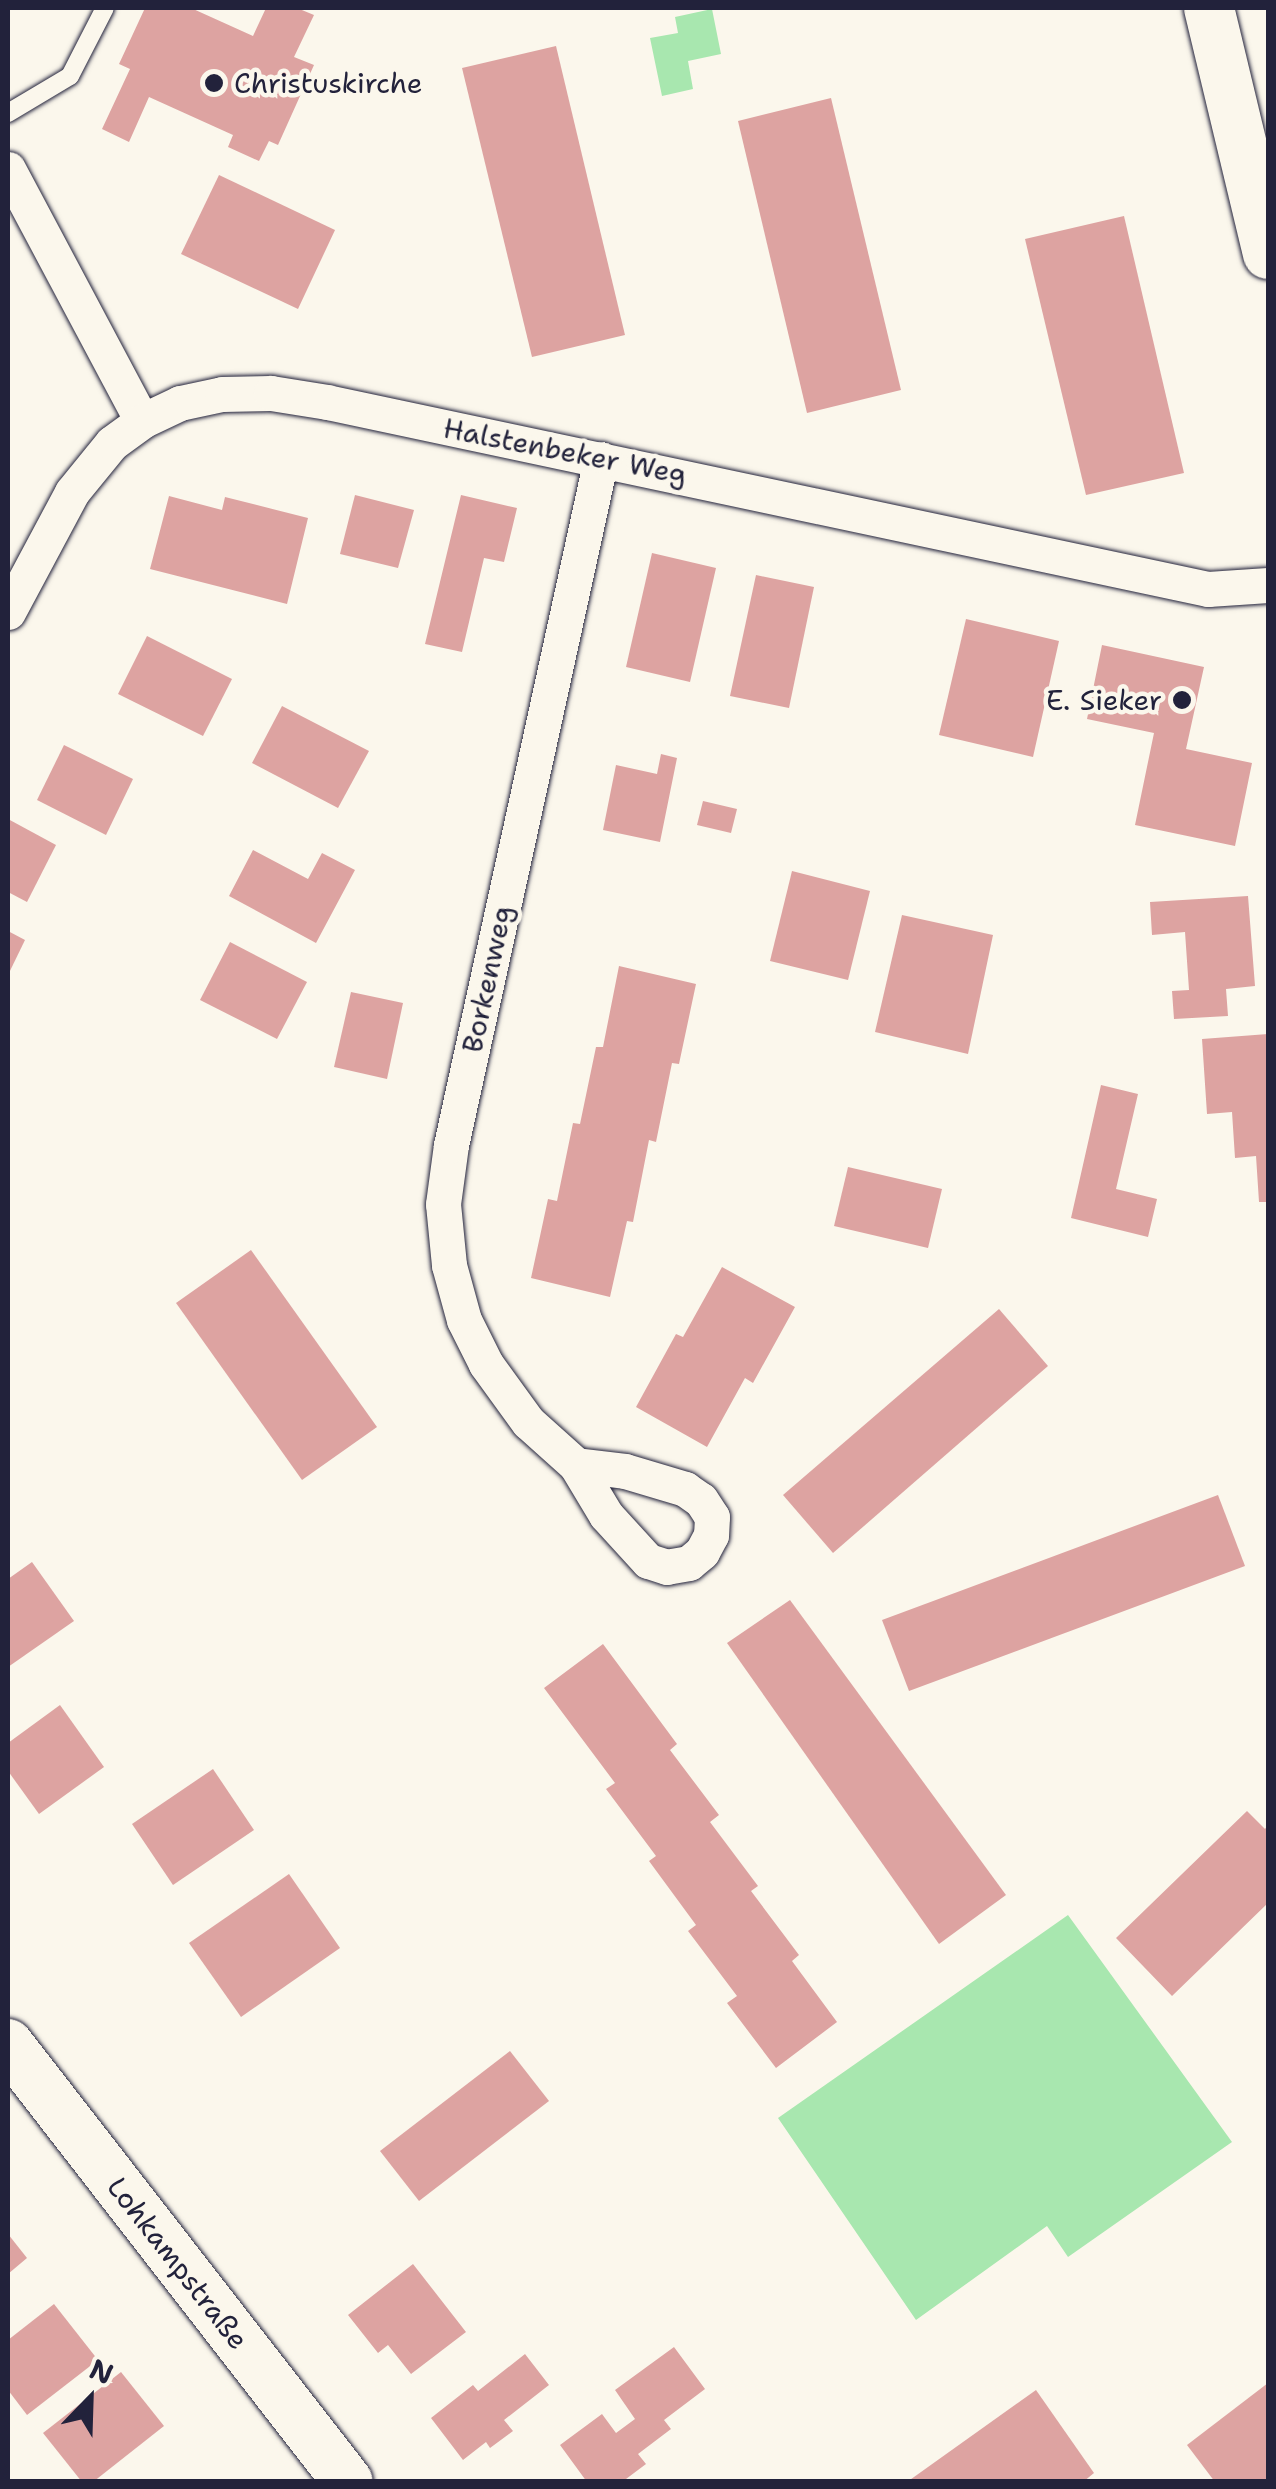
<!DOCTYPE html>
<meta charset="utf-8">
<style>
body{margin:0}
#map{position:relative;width:1276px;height:2489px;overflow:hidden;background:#fbf7ec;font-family:"Shantell Sans",sans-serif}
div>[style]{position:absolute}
.green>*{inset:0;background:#a8e7af}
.building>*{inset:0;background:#dda3a1}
.roads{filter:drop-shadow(0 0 2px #22223b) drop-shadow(0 0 2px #22223b)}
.lane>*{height:18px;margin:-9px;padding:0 9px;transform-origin:9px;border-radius:9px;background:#fbf7ec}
.street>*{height:35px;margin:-17.5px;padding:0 17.5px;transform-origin:17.5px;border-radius:17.5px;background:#fbf7ec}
.secondary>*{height:50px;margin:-25px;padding:0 25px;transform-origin:25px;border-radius:25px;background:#fbf7ec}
.dots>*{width:28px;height:28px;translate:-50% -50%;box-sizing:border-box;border:5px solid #fbf7ec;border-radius:50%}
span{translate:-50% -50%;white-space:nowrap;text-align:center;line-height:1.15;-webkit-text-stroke:9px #fbf7ec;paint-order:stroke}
.poi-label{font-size:28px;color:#22223b}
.left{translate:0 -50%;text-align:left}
.right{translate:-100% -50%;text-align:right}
.street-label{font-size:28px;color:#22223b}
.frame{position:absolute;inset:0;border:10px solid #22223b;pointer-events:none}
.north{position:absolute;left:40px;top:2349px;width:100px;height:100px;-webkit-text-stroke:8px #fbf7ec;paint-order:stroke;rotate:23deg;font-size:28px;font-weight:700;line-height:40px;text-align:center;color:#22223b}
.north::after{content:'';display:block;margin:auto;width:35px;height:45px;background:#22223b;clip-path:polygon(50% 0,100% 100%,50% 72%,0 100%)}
</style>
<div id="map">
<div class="green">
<i style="clip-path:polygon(712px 9px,721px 54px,688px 61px,693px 89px,662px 96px,650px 38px,678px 33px,675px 17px)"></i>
<i style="clip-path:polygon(1068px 1915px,1232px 2142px,1068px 2257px,1047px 2226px,916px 2320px,778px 2118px)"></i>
</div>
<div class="building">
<i style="clip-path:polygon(145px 8px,191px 8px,253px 36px,266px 8px,297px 8px,314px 15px,294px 57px,314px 65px,278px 145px,269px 141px,259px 161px,228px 147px,233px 135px,149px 97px,129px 142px,102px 129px,130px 69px,119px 64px)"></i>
<i style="clip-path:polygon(556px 46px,625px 335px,532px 357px,462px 68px)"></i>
<i style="clip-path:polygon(831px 98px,901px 390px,807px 413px,738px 121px)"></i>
<i style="clip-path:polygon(219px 175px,335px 230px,298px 309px,181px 254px)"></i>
<i style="clip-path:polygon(1124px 216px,1184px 473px,1086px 495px,1025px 239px)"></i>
<i style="clip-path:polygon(355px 495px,414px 510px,398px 568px,340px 554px)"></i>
<i style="clip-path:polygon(461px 495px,517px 508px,504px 562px,484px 558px,462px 652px,425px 644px)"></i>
<i style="clip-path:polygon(169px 496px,222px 510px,225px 497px,308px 518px,287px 604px,150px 569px)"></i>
<i style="clip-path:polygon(652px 553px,716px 568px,690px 682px,626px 667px)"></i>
<i style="clip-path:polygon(756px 575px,814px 587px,789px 708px,730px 696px)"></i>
<i style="clip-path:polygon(966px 619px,1059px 641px,1033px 757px,939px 735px)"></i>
<i style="clip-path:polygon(147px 636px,232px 679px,203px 736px,118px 694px)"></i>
<i style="clip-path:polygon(1102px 645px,1204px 667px,1186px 749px,1252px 763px,1235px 846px,1135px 825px,1154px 733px,1087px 719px)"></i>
<i style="clip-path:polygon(282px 706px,369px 751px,338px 808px,252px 763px)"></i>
<i style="clip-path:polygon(64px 745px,133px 779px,106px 835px,37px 800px)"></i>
<i style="clip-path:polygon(661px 754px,677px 758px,660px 842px,603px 830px,616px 765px,657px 774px)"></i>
<i style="clip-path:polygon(703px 801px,737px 809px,731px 833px,697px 825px)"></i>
<i style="clip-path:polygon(8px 819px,56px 845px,27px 902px,8px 892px)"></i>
<i style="clip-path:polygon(253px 850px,308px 879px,322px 853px,355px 870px,316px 943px,229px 896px)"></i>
<i style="clip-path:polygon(792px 871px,870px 891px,848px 980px,770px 961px)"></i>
<i style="clip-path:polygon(1248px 896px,1255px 986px,1226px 989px,1228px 1016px,1174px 1019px,1172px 991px,1189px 990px,1185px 932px,1152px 935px,1150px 902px)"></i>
<i style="clip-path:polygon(902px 915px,993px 935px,968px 1054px,875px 1032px)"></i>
<i style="clip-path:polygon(8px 931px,25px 940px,8px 975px)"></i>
<i style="clip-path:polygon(230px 942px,307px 982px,277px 1039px,200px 1000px)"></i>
<i style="clip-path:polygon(619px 966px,696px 984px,679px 1064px,672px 1063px,656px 1142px,649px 1140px,633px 1222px,627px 1221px,610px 1297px,531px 1278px,548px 1199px,557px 1201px,573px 1123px,580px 1124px,596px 1047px,603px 1047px)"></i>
<i style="clip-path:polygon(351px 992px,403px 1003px,387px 1079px,334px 1067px)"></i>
<i style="clip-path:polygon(1268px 1034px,1268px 1202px,1259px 1202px,1256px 1156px,1235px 1158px,1232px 1112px,1207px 1114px,1202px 1039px)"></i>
<i style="clip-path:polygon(1101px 1085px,1138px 1094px,1116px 1189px,1157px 1199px,1148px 1237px,1071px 1218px)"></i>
<i style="clip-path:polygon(848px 1167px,942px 1189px,928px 1248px,834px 1226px)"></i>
<i style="clip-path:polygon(251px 1250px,377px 1427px,302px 1480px,176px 1303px)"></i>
<i style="clip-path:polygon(722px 1267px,795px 1307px,753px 1383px,745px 1378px,707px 1447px,636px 1407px,676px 1334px,683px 1337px)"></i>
<i style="clip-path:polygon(999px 1309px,1048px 1366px,833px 1553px,783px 1495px)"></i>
<i style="clip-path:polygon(1218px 1495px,1245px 1566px,909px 1691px,882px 1620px)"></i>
<i style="clip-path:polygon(32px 1562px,74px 1621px,8px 1667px,8px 1579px)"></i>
<i style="clip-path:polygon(790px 1600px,1006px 1895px,939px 1944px,727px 1643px)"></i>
<i style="clip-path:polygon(603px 1644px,677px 1744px,670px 1750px,719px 1815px,710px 1822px,758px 1886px,751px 1891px,799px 1955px,792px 1961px,837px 2022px,776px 2068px,727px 2003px,737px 1996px,688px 1931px,696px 1925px,649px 1861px,656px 1856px,606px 1789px,615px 1783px,544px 1688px)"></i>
<i style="clip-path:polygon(60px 1705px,104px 1767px,39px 1814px,8px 1771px,8px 1743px)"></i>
<i style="clip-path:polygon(213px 1769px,254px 1830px,173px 1885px,132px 1824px)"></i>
<i style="clip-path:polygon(1247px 1811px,1265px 1829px,1268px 1825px,1268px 1903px,1172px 1996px,1116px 1938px)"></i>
<i style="clip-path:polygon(289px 1874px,340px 1948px,241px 2017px,189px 1943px)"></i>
<i style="clip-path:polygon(510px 2051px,549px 2101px,419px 2201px,380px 2151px)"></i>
<i style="clip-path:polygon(8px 2234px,27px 2258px,8px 2274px)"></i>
<i style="clip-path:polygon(413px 2264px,466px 2332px,411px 2374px,388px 2345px,378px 2353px,348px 2315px)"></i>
<i style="clip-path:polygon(54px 2304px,98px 2360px,27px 2415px,8px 2390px,8px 2340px)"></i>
<i style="clip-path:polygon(674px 2347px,705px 2389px,664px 2420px,671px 2429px,638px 2454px,646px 2464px,622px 2482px,587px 2482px,560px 2445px,602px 2414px,616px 2433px,635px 2419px,615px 2390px)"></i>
<i style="clip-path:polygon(525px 2354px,549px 2385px,504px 2420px,513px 2431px,490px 2448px,486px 2442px,463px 2460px,431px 2418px,473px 2385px,478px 2391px)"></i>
<i style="clip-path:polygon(121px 2372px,164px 2426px,93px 2482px,82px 2482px,43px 2433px)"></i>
<i style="clip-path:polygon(1268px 2383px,1268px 2482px,1215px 2482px,1187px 2445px)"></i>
<i style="clip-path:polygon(1036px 2390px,1094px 2473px,1083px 2482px,907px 2482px)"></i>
</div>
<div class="roads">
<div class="lane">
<i style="left:8px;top:113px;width:72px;rotate:-30.8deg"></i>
<i style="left:70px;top:76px;width:76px;rotate:-62.8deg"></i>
</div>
<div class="street">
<i style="left:8px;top:169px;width:285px;rotate:62deg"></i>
<i style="left:8px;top:612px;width:136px;rotate:-61.9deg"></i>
<i style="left:72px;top:492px;width:63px;rotate:-50.8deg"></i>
<i style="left:112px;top:443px;width:37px;rotate:-36deg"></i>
<i style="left:142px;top:421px;width:42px;rotate:-25.3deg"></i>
<i style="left:180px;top:403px;width:43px;rotate:-12.1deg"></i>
<i style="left:222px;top:394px;width:49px;rotate:-1.2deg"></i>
<i style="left:271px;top:393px;width:57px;rotate:9.1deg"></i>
<i style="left:327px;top:402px;width:901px;rotate:11.98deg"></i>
<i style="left:1208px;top:589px;width:60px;rotate:-3.8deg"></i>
<i style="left:576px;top:1465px;width:49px;rotate:7deg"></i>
<i style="left:625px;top:1471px;width:63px;rotate:16.7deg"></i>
<i style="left:685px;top:1489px;width:19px;rotate:35deg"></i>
<i style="left:701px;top:1500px;width:20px;rotate:57deg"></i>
<i style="left:712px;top:1517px;width:18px;rotate:93deg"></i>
<i style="left:711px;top:1535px;width:19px;rotate:118deg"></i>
<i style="left:702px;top:1552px;width:17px;rotate:140deg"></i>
<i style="left:689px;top:1563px;width:22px;rotate:170deg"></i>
<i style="left:667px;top:1567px;width:20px;rotate:-162deg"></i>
<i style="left:648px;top:1561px;width:62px;rotate:-132.4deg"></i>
<i style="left:606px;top:1515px;width:58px;rotate:-121deg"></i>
<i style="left:576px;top:1465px;width:64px;rotate:-138.1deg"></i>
<i style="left:528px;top:1422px;width:72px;rotate:-125.9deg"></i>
<i style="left:486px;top:1364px;width:49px;rotate:-116.6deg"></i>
<i style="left:464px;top:1320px;width:57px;rotate:-105.3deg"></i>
<i style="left:449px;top:1265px;width:61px;rotate:-95.6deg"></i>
<i style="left:443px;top:1204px;width:60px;rotate:-82.3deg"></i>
<i style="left:451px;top:1145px;width:702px;rotate:-77.67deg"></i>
</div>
<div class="secondary">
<i style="left:1209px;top:8px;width:253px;rotate:76.5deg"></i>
<i style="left:8px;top:2044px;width:554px;rotate:52.18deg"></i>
</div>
</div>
<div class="dots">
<i style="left:214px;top:83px;background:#22223b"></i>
<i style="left:1182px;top:700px;background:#22223b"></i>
</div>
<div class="poi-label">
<span class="left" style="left:234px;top:83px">Christuskirche</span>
<span class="right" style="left:1162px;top:700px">E. Sieker</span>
</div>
<div class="street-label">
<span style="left:565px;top:451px;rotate:11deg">Halstenbeker Weg</span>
<span style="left:487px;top:979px;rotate:-78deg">Borkenweg</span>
<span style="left:178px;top:2263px;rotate:52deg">Lohkampstraße</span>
</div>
<div class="frame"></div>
<div class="north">N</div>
</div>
